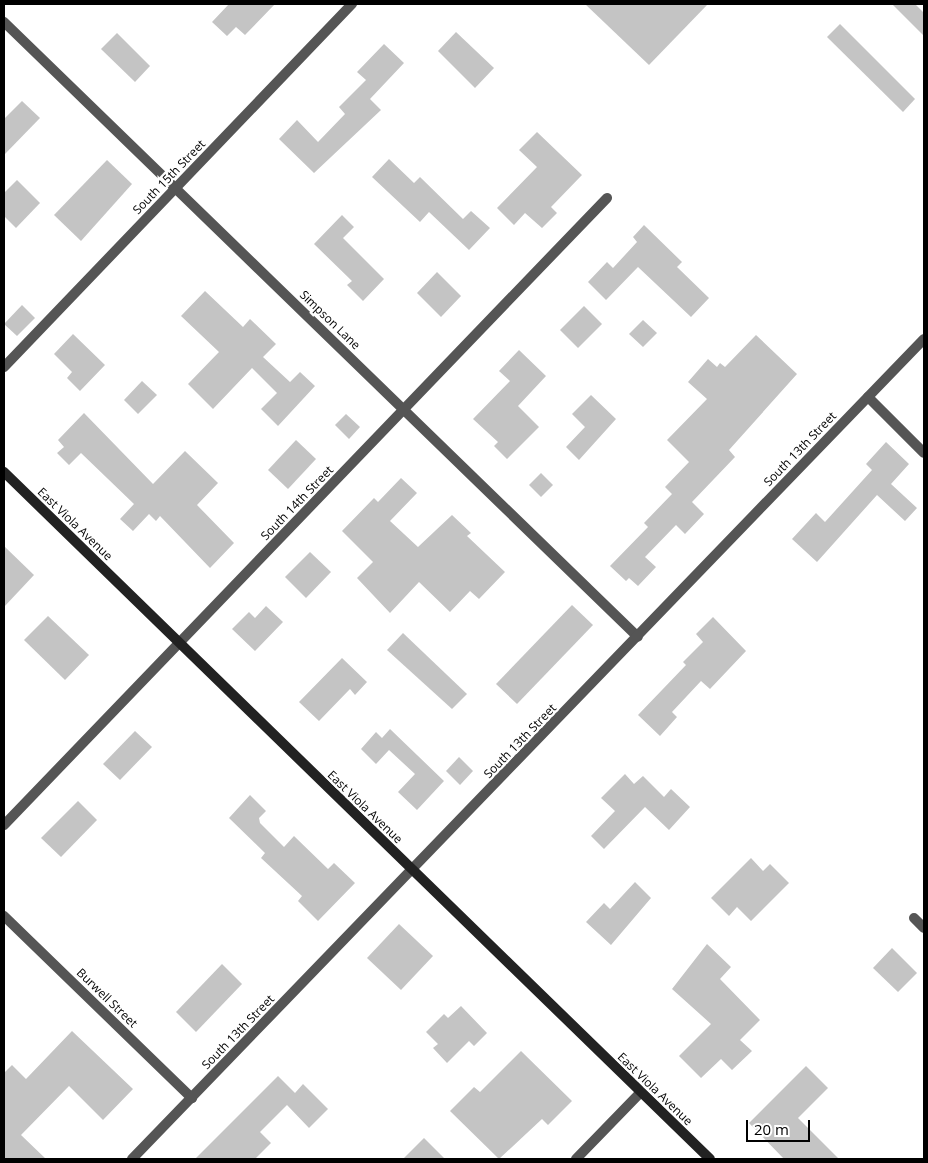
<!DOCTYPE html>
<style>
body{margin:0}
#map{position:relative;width:928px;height:1163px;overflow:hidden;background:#fff;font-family:"Open Sans",sans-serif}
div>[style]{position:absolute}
.building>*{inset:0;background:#c4c4c4}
.street>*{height:10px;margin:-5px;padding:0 5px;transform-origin:5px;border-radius:5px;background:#555}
.secondary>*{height:10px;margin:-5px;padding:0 5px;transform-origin:5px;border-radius:5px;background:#222}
span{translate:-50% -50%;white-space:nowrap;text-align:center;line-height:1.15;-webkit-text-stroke:4.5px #fff;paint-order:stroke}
.street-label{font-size:12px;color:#000}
.frame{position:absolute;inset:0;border:5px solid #000;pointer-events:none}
.scale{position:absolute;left:746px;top:1120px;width:64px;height:22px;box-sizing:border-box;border:2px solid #000;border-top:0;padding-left:6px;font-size:15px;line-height:18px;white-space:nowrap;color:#000;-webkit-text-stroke:4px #fff;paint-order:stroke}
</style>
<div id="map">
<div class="building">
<i style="clip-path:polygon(229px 4px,275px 4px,245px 35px,236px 27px,227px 36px,212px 22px)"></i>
<i style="clip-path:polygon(585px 4px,708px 4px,649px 65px)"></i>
<i style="clip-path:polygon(892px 4px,915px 4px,924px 13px,924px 36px)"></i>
<i style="clip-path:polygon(840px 24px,915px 99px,903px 112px,827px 37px)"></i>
<i style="clip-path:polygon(456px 32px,494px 68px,475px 88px,438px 51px)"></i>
<i style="clip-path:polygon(117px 33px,150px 66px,135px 82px,101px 49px)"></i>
<i style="clip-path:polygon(384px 44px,404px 63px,370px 99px,381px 110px,314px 173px,279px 139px,297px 120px,318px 142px,345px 114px,339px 107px,366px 80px,357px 72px)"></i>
<i style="clip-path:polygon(22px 101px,40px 118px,4px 155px,4px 119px)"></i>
<i style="clip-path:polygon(537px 132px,582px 175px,551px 207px,557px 213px,542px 228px,525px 213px,514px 225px,497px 208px,537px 167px,519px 150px)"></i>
<i style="clip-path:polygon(389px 159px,414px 183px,420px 177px,463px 219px,471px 211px,490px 228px,469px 250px,429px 212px,420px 222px,372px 177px)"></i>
<i style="clip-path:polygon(107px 160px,132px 184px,81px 241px,54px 215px)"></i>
<i style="clip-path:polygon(17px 180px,40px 203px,16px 228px,4px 216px,4px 193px)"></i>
<i style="clip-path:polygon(342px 215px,354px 227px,343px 238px,384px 279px,363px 301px,347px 285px,352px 281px,314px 244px)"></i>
<i style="clip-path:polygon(644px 225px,682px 262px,677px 267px,709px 298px,691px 317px,638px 267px,606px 300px,588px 282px,607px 262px,613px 268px,637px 242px,633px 237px)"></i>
<i style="clip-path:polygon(437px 272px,461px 296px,441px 317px,417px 293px)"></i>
<i style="clip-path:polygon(205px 291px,243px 327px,250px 319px,276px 344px,263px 357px,290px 382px,300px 372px,315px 386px,278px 426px,261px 409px,277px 393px,252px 368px,213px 409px,188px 384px,219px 352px,181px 316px)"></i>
<i style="clip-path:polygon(22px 305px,35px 318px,17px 336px,4px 324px)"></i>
<i style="clip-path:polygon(584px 306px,602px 324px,578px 348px,560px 330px)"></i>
<i style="clip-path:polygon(643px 320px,657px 333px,643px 347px,629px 334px)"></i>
<i style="clip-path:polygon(73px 334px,105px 365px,80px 391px,67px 378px,72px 372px,54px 354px)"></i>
<i style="clip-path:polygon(756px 335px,797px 374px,729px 450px,735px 457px,692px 502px,704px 514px,685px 534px,676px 525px,645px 557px,656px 567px,638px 586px,629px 578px,626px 581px,610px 566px,648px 527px,644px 523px,672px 494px,665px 487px,689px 462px,667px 440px,707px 399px,688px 382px,708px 359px,717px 367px,720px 363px,725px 367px)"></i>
<i style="clip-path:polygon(519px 350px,546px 376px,518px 406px,539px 427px,507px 459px,494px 446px,498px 442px,473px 419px,510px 381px,499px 371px)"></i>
<i style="clip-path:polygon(142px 381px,157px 395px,138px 414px,124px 400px)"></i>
<i style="clip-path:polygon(591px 395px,616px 419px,579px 460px,566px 447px,585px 427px,572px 414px)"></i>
<i style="clip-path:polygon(84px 413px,153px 484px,185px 451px,218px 483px,197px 505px,234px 543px,210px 568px,160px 516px,156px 521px,149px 514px,133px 531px,120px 519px,134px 504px,81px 453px,69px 465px,57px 453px,64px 447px,58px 440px)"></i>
<i style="clip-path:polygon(346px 414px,360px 427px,349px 439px,335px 425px)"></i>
<i style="clip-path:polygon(296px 440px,316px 459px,288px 489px,268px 470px)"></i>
<i style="clip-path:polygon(886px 442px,909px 464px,891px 484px,917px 508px,905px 521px,877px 495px,817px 562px,792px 539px,816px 513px,825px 522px,872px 470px,866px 464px)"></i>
<i style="clip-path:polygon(541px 473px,553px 485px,541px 497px,529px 485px)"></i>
<i style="clip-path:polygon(401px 478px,417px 493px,390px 521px,418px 547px,452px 515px,471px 533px,467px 536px,505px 572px,479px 599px,470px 591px,450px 612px,419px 582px,390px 613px,357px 578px,373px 562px,342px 531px,374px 498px,378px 502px)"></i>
<i style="clip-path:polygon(4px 546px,34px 575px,4px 607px)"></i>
<i style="clip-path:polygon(310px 552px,331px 572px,306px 598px,285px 577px)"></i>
<i style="clip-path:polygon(572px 605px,593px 625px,517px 704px,496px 684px)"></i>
<i style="clip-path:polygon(266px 606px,283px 622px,255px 651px,232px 629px,249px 612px,255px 618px)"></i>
<i style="clip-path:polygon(48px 616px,89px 655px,65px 680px,24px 640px)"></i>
<i style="clip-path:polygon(713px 617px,746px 651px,710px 689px,701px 681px,672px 712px,677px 717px,660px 736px,638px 715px,686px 665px,683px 662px,703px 642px,696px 634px)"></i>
<i style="clip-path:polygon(403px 633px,467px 694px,452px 709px,387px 650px)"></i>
<i style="clip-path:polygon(342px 658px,367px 682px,355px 695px,350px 689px,319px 721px,299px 702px)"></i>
<i style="clip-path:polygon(390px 729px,444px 781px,417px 810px,398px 792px,415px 774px,389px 750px,376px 764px,361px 749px,376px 732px,382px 738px)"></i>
<i style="clip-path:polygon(135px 731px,152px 747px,120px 780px,103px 764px)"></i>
<i style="clip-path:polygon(459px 757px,473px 771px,460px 785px,446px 771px)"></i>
<i style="clip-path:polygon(625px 774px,634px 784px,643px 776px,664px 797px,671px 789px,690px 807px,669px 830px,645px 807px,604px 849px,591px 836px,615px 811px,601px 798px)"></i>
<i style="clip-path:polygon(250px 795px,266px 811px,259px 818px,260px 823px,284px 847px,294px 836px,328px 869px,334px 863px,355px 883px,318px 921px,298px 901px,302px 896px,261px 858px,265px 853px,229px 818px)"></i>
<i style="clip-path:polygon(78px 801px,97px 820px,61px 857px,41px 838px)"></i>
<i style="clip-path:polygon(751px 858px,763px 871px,770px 864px,789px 883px,751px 921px,737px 907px,729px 916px,711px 898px)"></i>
<i style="clip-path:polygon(635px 882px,651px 898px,611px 945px,586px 922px,604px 903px,610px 909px)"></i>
<i style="clip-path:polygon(399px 924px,433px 956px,401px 990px,367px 958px)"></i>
<i style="clip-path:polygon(707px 944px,731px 967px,720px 979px,760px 1020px,740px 1040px,752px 1051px,732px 1070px,721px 1059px,701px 1078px,679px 1056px,711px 1024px,672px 989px)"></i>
<i style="clip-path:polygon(892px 948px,917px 973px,898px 992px,873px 968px)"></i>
<i style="clip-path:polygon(222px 964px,242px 984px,196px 1032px,176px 1012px)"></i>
<i style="clip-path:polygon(461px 1006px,487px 1033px,474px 1046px,469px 1041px,447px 1063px,433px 1048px,438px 1044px,426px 1032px,444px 1014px,448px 1018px)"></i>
<i style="clip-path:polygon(72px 1031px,133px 1089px,103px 1120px,69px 1086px,21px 1135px,46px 1159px,4px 1159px,4px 1073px,12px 1065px,26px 1079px)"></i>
<i style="clip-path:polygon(521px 1051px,572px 1101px,548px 1125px,542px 1119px,499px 1159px,450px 1111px,474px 1087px,480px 1092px)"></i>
<i style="clip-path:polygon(806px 1066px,828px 1088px,798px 1118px,839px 1159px,784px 1159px,749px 1123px)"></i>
<i style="clip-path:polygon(278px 1076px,295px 1093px,303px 1084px,328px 1109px,309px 1128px,287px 1105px,260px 1132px,271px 1143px,255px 1159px,195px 1159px)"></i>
<i style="clip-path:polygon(424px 1138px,445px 1159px,403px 1159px)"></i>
</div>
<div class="street">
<i style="left:4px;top:22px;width:883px;rotate:44.13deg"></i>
<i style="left:4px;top:367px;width:503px;rotate:-46.21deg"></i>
<i style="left:868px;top:397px;width:79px;rotate:45deg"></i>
<i style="left:4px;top:825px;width:870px;rotate:-46.12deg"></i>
<i style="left:4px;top:916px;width:262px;rotate:44.1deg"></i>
<i style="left:914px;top:918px;width:14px;rotate:45deg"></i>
<i style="left:132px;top:1159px;width:1140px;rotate:-46deg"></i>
<i style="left:576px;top:1159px;width:92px;rotate:-45.9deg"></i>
</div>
<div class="secondary">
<i style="left:4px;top:472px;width:985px;rotate:44.22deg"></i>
</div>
<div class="street-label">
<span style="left:169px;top:177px;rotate:-46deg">South 15th Street</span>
<span style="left:330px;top:320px;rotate:44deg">Simpson Lane</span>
<span style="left:800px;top:449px;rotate:-46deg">South 13th Street</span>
<span style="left:297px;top:503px;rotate:-46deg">South 14th Street</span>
<span style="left:75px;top:524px;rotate:44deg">East Viola Avenue</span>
<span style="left:520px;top:741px;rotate:-46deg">South 13th Street</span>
<span style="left:365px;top:807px;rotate:44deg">East Viola Avenue</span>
<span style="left:107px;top:998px;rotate:44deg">Burwell Street</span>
<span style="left:238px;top:1032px;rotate:-46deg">South 13th Street</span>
<span style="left:655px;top:1089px;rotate:44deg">East Viola Avenue</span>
</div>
<div class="frame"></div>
<div class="scale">20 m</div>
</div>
